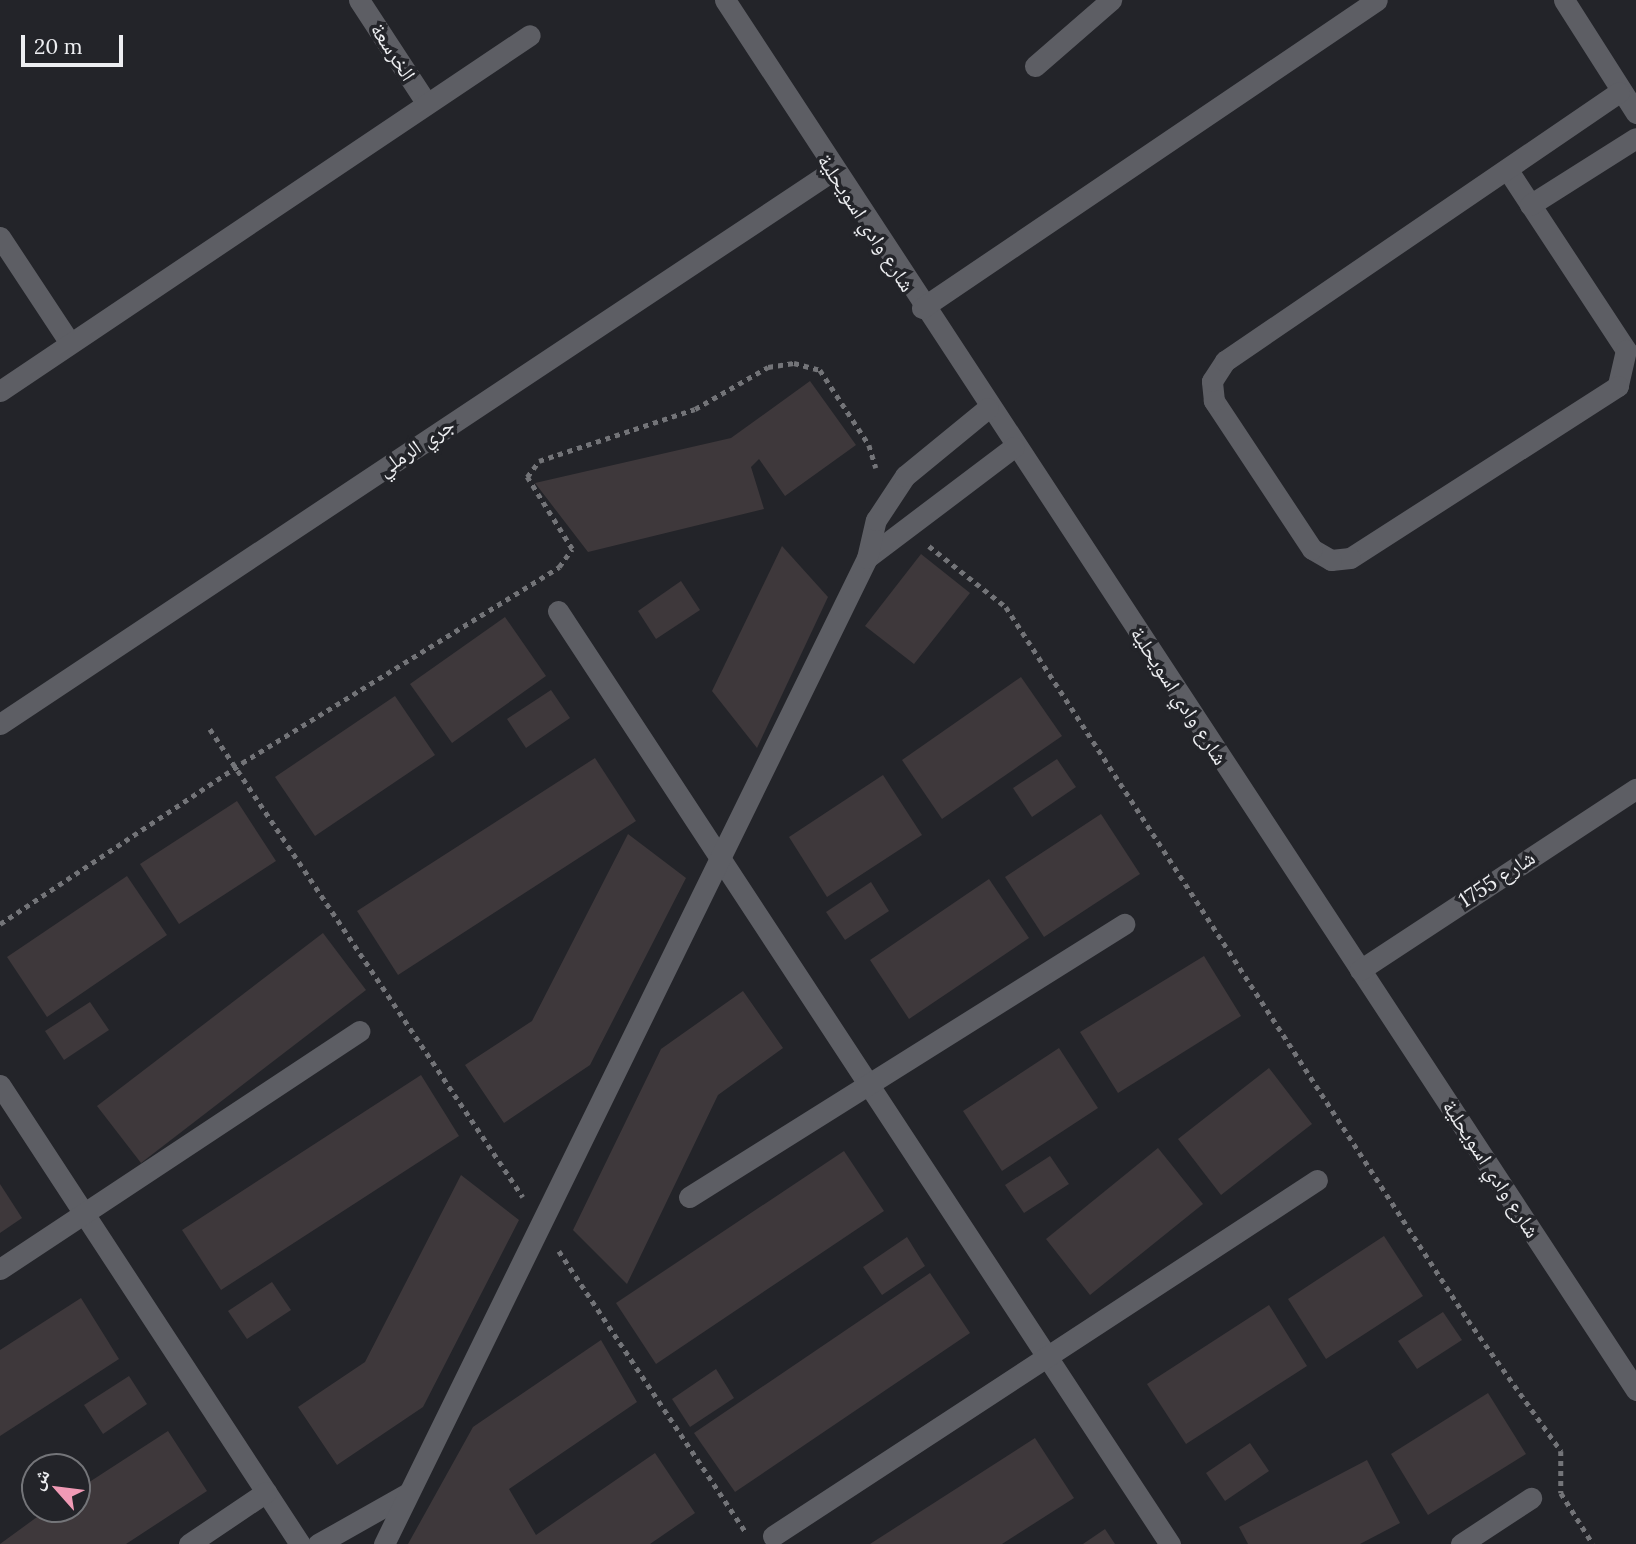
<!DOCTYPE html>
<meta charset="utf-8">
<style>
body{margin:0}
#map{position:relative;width:1636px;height:1544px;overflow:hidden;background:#232429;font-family:Lora,"Noto Naskh Arabic",serif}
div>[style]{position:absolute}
.building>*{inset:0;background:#3e383b}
.path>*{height:4.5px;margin-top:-2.25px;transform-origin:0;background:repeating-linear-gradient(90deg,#737478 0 5px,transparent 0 10px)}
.minor>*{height:21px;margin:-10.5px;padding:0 10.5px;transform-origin:10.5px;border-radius:10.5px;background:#5d5e64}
span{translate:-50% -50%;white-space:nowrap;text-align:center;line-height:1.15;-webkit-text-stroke:7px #232429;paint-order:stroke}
.street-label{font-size:21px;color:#edeef1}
.north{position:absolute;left:21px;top:1453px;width:70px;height:70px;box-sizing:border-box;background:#232429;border:2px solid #747579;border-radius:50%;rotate:298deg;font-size:19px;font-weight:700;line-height:28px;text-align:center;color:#edeef1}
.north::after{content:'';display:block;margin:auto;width:24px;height:32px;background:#f09ab5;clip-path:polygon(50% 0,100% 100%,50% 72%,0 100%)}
.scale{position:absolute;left:21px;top:35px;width:102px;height:32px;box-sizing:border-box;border:4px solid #edeef1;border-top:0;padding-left:9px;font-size:21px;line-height:24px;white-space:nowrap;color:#edeef1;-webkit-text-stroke:5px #232429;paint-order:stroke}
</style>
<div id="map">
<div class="building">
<i style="clip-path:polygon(810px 381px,856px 445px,785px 496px,759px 459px,751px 467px,764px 509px,588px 552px,535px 483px,731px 438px)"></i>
<i style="clip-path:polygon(782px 546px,828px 597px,757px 748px,712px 691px)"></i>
<i style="clip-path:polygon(921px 554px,970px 593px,914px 664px,865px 626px)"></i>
<i style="clip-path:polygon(681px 581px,700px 610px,656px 639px,638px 611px)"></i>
<i style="clip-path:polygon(505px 617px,546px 676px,452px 743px,410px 684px)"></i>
<i style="clip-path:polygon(1021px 677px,1062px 736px,942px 819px,902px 760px)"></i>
<i style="clip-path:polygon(551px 690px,570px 718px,526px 748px,507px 719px)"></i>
<i style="clip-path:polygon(395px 696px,435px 755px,315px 836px,275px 777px)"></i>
<i style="clip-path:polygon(595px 758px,636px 821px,398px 975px,357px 911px)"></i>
<i style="clip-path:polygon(1057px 759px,1076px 787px,1032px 817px,1013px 788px)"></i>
<i style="clip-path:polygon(883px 775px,922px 835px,827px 897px,789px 837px)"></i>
<i style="clip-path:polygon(237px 801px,276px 861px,179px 924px,140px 864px)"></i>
<i style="clip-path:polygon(1101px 814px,1140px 874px,1044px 937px,1005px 877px)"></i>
<i style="clip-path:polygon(628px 834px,686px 878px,590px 1065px,504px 1123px,465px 1065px,532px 1021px)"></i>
<i style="clip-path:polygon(127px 876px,167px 935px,47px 1017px,7px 957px)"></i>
<i style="clip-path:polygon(989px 879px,1029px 938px,909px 1019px,870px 960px)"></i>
<i style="clip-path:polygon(871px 882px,889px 911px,845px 940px,826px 912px)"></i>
<i style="clip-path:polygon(323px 933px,366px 990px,141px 1163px,97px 1106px)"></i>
<i style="clip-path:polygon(1204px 956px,1241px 1016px,1118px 1093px,1080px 1032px)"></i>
<i style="clip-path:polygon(743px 991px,783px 1048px,718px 1095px,627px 1284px,573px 1230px,661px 1049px)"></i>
<i style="clip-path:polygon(90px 1002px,109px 1030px,64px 1060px,45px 1031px)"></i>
<i style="clip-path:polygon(1059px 1048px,1098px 1108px,1002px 1171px,963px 1111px)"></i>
<i style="clip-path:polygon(1269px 1068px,1312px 1124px,1221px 1195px,1178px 1139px)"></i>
<i style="clip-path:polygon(421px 1075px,459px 1136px,221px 1290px,182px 1230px)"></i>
<i style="clip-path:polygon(1158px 1148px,1203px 1204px,1090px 1295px,1046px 1239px)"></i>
<i style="clip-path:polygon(844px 1151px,884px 1211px,656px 1364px,616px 1303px)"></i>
<i style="clip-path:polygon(1050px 1156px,1069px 1184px,1024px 1213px,1005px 1185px)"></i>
<i style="clip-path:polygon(461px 1175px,519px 1220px,423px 1407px,337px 1465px,298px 1407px,365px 1362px)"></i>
<i style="clip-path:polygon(0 1184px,22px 1218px,0 1233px)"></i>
<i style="clip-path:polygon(1384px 1236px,1423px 1296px,1326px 1359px,1288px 1299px)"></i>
<i style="clip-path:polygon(907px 1237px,925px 1266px,882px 1295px,863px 1267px)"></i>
<i style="clip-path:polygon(930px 1273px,970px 1333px,735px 1492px,694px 1433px)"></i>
<i style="clip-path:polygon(272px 1282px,291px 1310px,247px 1339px,228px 1311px)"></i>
<i style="clip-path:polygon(81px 1298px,119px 1359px,0 1436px,0 1350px)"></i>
<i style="clip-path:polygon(1269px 1305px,1307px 1366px,1186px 1444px,1147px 1384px)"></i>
<i style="clip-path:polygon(1443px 1312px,1462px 1340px,1417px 1369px,1398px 1341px)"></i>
<i style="clip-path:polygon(601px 1340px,637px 1402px,509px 1489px,536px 1535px,655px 1453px,695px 1513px,650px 1544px,408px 1544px,473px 1427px)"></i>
<i style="clip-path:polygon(716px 1369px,734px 1398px,690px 1427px,672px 1399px)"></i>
<i style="clip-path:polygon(129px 1376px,147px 1404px,103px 1434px,84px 1405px)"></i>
<i style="clip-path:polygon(1488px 1393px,1526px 1454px,1428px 1515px,1391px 1454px)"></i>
<i style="clip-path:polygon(168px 1431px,207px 1491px,126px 1544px,0 1544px,48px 1509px,77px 1509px,77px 1490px)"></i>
<i style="clip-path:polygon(1035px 1438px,1074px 1498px,1002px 1544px,870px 1544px)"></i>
<i style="clip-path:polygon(1250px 1443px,1269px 1471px,1225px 1501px,1206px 1473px)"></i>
<i style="clip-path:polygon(1367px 1460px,1400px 1523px,1360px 1544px,1248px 1544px,1239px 1527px)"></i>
<i style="clip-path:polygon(1105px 1529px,1115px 1544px,1083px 1544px)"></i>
</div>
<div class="path">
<i style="left:929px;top:546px;width:98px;rotate:38.4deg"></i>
<i style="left:1006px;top:607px;width:850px;rotate:57.06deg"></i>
<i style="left:1468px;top:1320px;width:161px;rotate:54.6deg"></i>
<i style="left:1561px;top:1451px;width:42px;rotate:90deg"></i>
<i style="left:1561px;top:1493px;width:60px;rotate:57.9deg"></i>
<i style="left:210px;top:729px;width:563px;rotate:56.23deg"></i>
<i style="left:0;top:924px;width:291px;rotate:-33.6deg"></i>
<i style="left:242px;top:763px;width:373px;rotate:-31.7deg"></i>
<i style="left:559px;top:567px;width:22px;rotate:-54deg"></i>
<i style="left:572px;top:549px;width:85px;rotate:-122deg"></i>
<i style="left:527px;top:477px;width:20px;rotate:-53deg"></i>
<i style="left:539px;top:461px;width:164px;rotate:-18.4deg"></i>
<i style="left:695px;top:409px;width:84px;rotate:-29.9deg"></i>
<i style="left:768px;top:367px;width:26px;rotate:-9deg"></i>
<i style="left:794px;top:363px;width:27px;rotate:15deg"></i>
<i style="left:820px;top:370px;width:90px;rotate:56.8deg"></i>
<i style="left:869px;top:445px;width:24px;rotate:73deg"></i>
<i style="left:559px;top:1251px;width:338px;rotate:56.4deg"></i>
</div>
<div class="minor">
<i style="left:359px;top:0;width:124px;rotate:56.8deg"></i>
<i style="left:725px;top:0;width:1662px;rotate:56.76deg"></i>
<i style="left:1564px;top:0;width:134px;rotate:57.5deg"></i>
<i style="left:1035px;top:66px;width:101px;rotate:-41deg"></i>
<i style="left:1509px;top:172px;width:213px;rotate:56.7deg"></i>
<i style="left:1626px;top:350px;width:37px;rotate:103deg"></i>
<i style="left:1618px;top:386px;width:318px;rotate:147.3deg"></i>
<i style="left:1350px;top:558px;width:19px;rotate:174deg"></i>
<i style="left:1331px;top:560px;width:22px;rotate:-150deg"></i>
<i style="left:1312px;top:549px;width:178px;rotate:-123.5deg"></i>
<i style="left:1214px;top:401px;width:20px;rotate:-96deg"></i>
<i style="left:1212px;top:381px;width:24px;rotate:-57deg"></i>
<i style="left:1225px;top:361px;width:477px;rotate:-34.3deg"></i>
<i style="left:1530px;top:205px;width:125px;rotate:-32.3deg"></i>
<i style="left:0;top:237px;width:127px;rotate:56.6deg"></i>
<i style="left:922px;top:308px;width:549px;rotate:-34.09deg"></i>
<i style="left:0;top:391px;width:638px;rotate:-33.89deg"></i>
<i style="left:867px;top:558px;width:184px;rotate:-37.1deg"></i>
<i style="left:558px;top:611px;width:1116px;rotate:56.74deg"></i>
<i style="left:0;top:724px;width:999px;rotate:-33.61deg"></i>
<i style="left:1360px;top:970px;width:330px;rotate:-33.3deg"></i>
<i style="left:0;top:1085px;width:548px;rotate:56.83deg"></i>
<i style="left:689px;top:1197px;width:514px;rotate:-32.11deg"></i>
<i style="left:0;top:1269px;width:431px;rotate:-33.5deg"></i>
<i style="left:773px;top:1536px;width:650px;rotate:-33.2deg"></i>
<i style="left:189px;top:1544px;width:93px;rotate:-34deg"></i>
<i style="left:318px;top:1544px;width:103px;rotate:-29.5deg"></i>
<i style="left:384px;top:1544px;width:1098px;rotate:-63.9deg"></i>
<i style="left:867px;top:558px;width:39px;rotate:-77deg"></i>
<i style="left:876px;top:520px;width:53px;rotate:-56.6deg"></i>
<i style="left:905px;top:476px;width:107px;rotate:-39.3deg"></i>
<i style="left:1461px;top:1544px;width:84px;rotate:-33.3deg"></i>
</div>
<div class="street-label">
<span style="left:393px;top:52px;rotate:57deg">الخرسعة</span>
<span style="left:866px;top:223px;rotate:57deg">شارع وادي اسويحلية</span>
<span style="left:416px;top:447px;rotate:-34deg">جري الرملي</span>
<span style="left:1179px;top:696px;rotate:57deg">شارع وادي اسويحلية</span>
<span style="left:1497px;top:879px;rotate:-33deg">شارع 1755</span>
<span style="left:1491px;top:1169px;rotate:57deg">شارع وادي اسويحلية</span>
</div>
<div class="north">ش</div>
<div class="scale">20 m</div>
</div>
